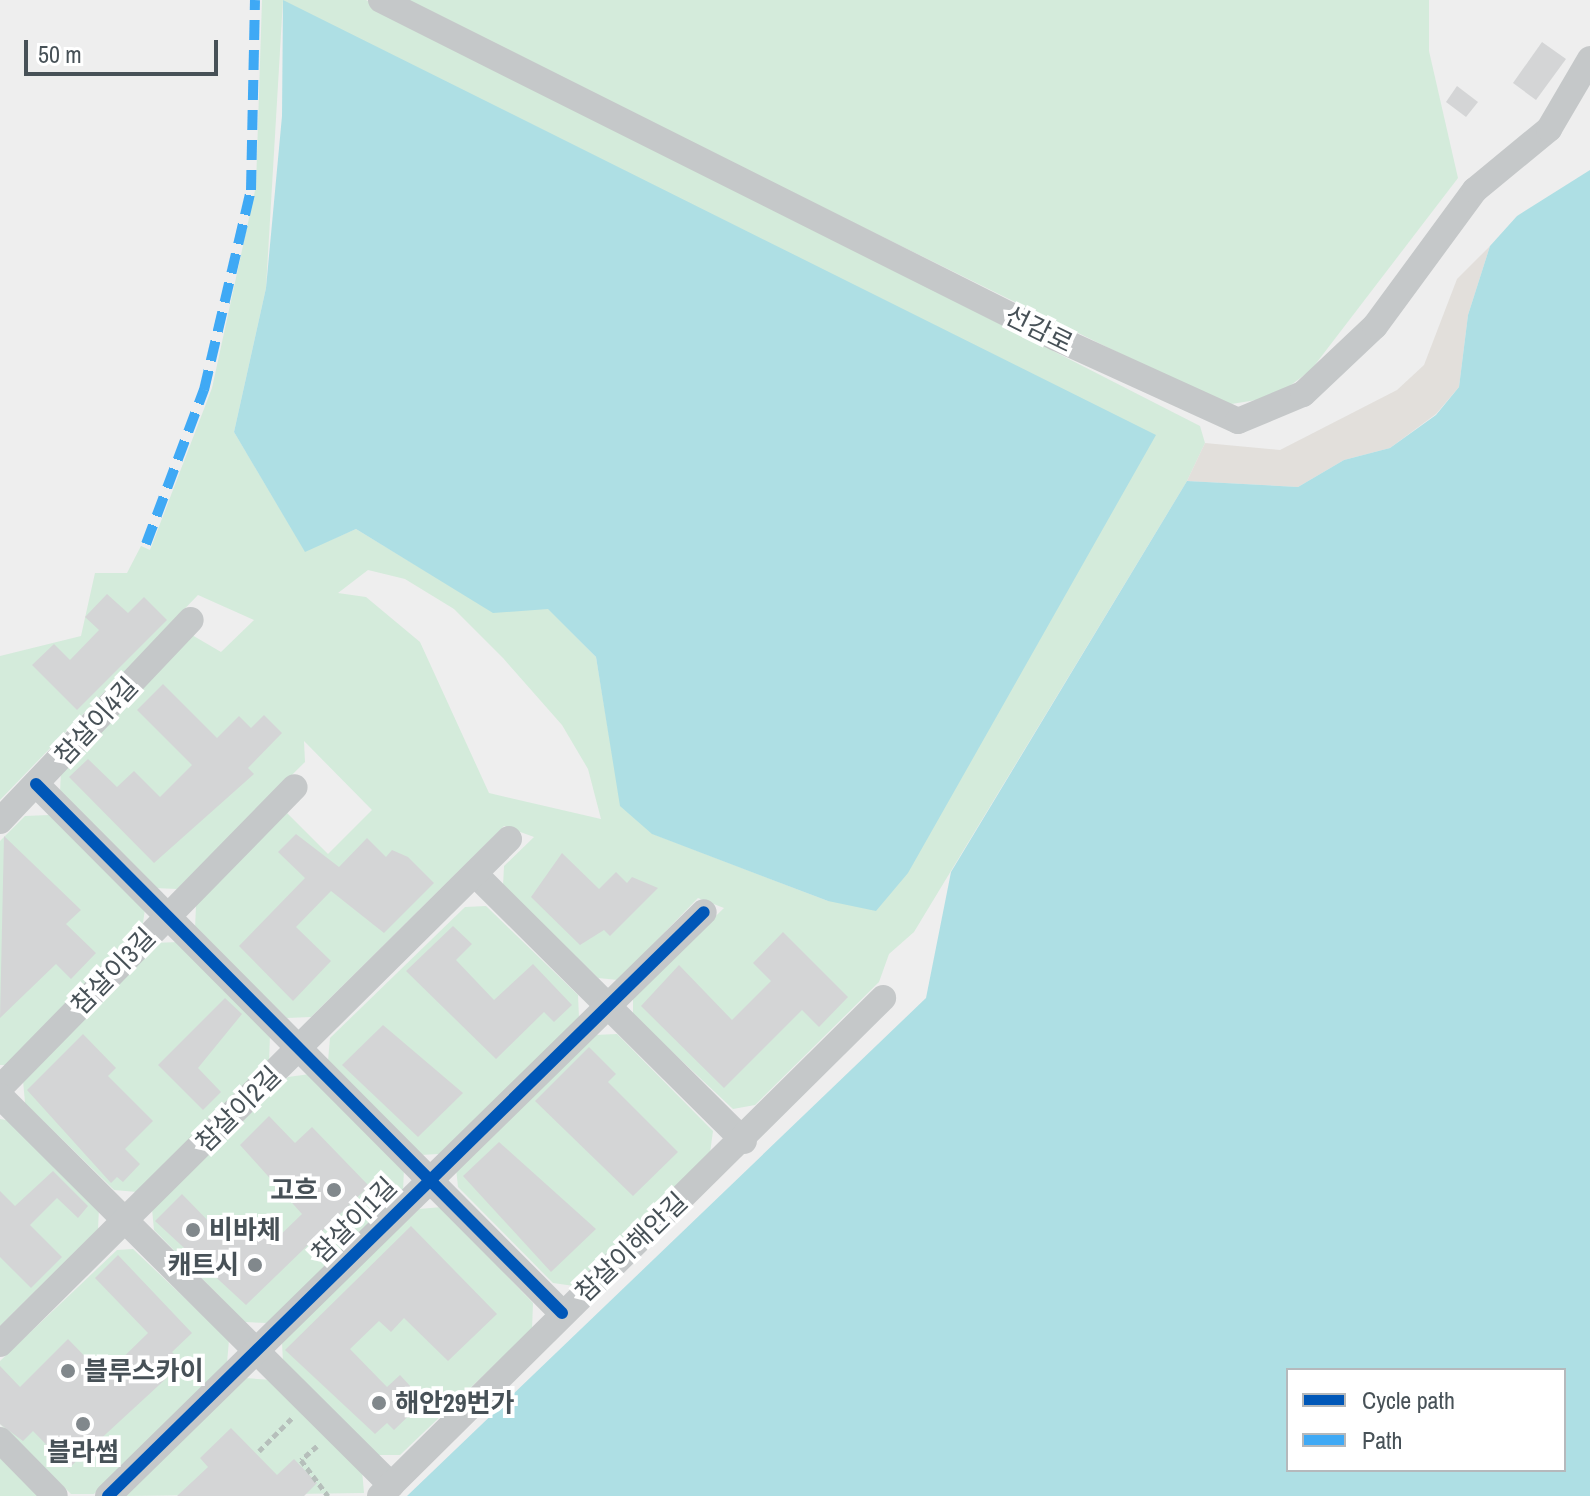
<!DOCTYPE html>
<meta charset="utf-8">
<style>
body{margin:0}
#map{position:relative;width:1590px;height:1496px;overflow:hidden;background:#eee;font-family:"Archivo Narrow","Noto Sans KR",sans-serif}
div>[style]{position:absolute}
.green>*{inset:0;background:#d4ebdb}
.sand>*{inset:0;background:#e2dfdb}
.water>*{inset:0;background:#aedfe4}
.building>*{inset:0;background:#d4d5d6}
.path>*{height:5px;margin-top:-2.5px;transform-origin:0;background:repeating-linear-gradient(90deg,#b6bfbb 0 6px,transparent 0 10px)}
.minor>*{height:26px;margin:-13px;padding:0 13px;transform-origin:13px;border-radius:13px;background:#c5c8c9}
.quiet>*{height:10px;margin-top:-5px;transform-origin:0;background:repeating-linear-gradient(90deg,#3fa9f5 0 20px,transparent 0 30px)}
.cycleway>*{height:12px;margin:-6px;padding:0 6px;transform-origin:6px;border-radius:6px;background:#0057b8}
.dots>*{width:22px;height:22px;translate:-50% -50%;box-sizing:border-box;border:4px solid #fff;border-radius:50%}
span{translate:-50% -50%;white-space:nowrap;text-align:center;line-height:1.15;-webkit-text-stroke:8px #fff;paint-order:stroke}
.street-label{font-size:26px;color:#475157}
.poi-label{font-size:26px;color:#475157;font-weight:700}
.right{translate:-100% -50%;text-align:right}
.left{translate:0 -50%;text-align:left}
.legend{position:absolute;left:1286px;top:1368px;width:280px;height:104px;box-sizing:border-box;background:#fff;border:2px solid #b5b9bc;margin:0;padding:10px 14px;list-style:none;font-size:24px;color:#475157}
.legend li{display:flex;align-items:center;gap:16px;height:40px}
.legend b{width:40px;border:2px solid #b5b9bc}
.scale{position:absolute;left:24px;top:40px;width:194px;height:36px;box-sizing:border-box;border:4px solid #475157;border-top:0;padding-left:10px;font-size:24px;line-height:28px;white-space:nowrap;color:#475157;-webkit-text-stroke:6px #fff;paint-order:stroke}
</style>
<div id="map">
<div class="green">
<i style="clip-path:polygon(evenodd,262px 0,366px 0,1200px 426px,1205px 443px,1187px 481px,914px 932px,889px 954px,879px 982px,755px 1105px,733px 1109px,633px 1015px,633px 997px,724px 908px,698px 898px,618px 980px,598px 978px,503px 886px,504px 866px,534px 837px,504px 826px,311px 1017px,287px 1018px,195px 929px,196px 905px,287px 813px,328px 854px,372px 810px,304px 741px,305px 762px,177px 889px,154px 888px,60px 792px,61px 771px,192px 635px,221px 652px,254px 620px,198px 595px,0 800px,0 656px,81px 636px,95px 573px,127px 573px,141px 546px,150px 550px,212px 388px,256px 186px,262px 0,283px 0,828px 901px,653px 834px,621px 806px,596px 657px,548px 608px,493px 612px,356px 529px,305px 551px,234px 432px,266px 288px,283px 0,262px 0,368px 570px,405px 579px,454px 609px,503px 658px,562px 725px,588px 769px,601px 819px,489px 793px,420px 642px,366px 597px,338px 593px,368px 570px)"></i>
<i style="clip-path:polygon(400px 0,1429px 0,1429px 51px,1458px 178px,1311px 370px,1275px 397px,1225px 405px)"></i>
<i style="clip-path:polygon(49px 815px,145px 909px,142px 930px,9px 1065px,0 1065px,0 841px,25px 816px)"></i>
<i style="clip-path:polygon(486px 906px,578px 995px,579px 1018px,439px 1154px,420px 1155px,328px 1061px,330px 1038px,465px 907px)"></i>
<i style="clip-path:polygon(179px 942px,270px 1035px,269px 1062px,137px 1192px,114px 1190px,25px 1103px,23px 1080px,153px 943px)"></i>
<i style="clip-path:polygon(617px 1034px,713px 1131px,710px 1153px,574px 1286px,553px 1283px,458px 1187px,456px 1168px,594px 1035px)"></i>
<i style="clip-path:polygon(310px 1074px,404px 1168px,403px 1192px,268px 1323px,245px 1322px,154px 1230px,152px 1209px,288px 1077px)"></i>
<i style="clip-path:polygon(0 1119px,11px 1121px,99px 1208px,98px 1229px,0 1326px)"></i>
<i style="clip-path:polygon(442px 1207px,533px 1303px,532px 1329px,400px 1455px,377px 1455px,283px 1363px,282px 1342px,419px 1209px)"></i>
<i style="clip-path:polygon(133px 1249px,229px 1340px,227px 1363px,94px 1494px,71px 1494px,0 1424px,0 1361px,117px 1250px)"></i>
<i style="clip-path:polygon(245px 1378px,272px 1380px,362px 1470px,364px 1493px,125px 1496px)"></i>
<i style="clip-path:polygon(0 1458px,38px 1496px,0 1496px)"></i>
</div>
<div class="sand">
<i style="clip-path:polygon(1490px 246px,1468px 315px,1459px 387px,1436px 414px,1390px 448px,1344px 460px,1298px 487px,1187px 481px,1205px 443px,1280px 450px,1397px 390px,1424px 365px,1457px 279px)"></i>
</div>
<div class="water">
<i style="clip-path:polygon(283px 0,1156px 435px,908px 873px,876px 911px,828px 901px,652px 834px,620px 806px,596px 657px,548px 609px,493px 613px,356px 529px,305px 552px,234px 432px,266px 288px,282px 116px)"></i>
<i style="clip-path:polygon(evenodd,1590px 170px,1590px 1496px,407px 1496px,926px 998px,951px 872px,1187px 481px,1298px 487px,1344px 460px,1390px 448px,1436px 415px,1459px 387px,1468px 315px,1490px 246px,1517px 216px,1590px 170px,1288px 1370px,1564px 1370px,1564px 1470px,1288px 1470px,1288px 1370px)"></i>
</div>
<div class="building">
<i style="clip-path:polygon(1542px 42px,1566px 59px,1536px 100px,1513px 83px)"></i>
<i style="clip-path:polygon(1457px 86px,1478px 102px,1466px 117px,1446px 102px)"></i>
<i style="clip-path:polygon(107px 594px,128px 613px,144px 597px,167px 620px,77px 710px,32px 665px,54px 644px,70px 660px,99px 630px,85px 617px)"></i>
<i style="clip-path:polygon(163px 684px,217px 738px,239px 716px,251px 728px,264px 715px,282px 733px,248px 768px,254px 774px,154px 863px,69px 777px,88px 759px,117px 787px,134px 771px,160px 797px,192px 765px,137px 710px)"></i>
<i style="clip-path:polygon(296px 834px,339px 867px,367px 838px,386px 857px,392px 850px,408px 857px,434px 883px,384px 933px,331px 891px,296px 927px,331px 961px,293px 1001px,239px 946px,305px 878px,278px 852px)"></i>
<i style="clip-path:polygon(4px 836px,81px 910px,66px 924px,96px 953px,71px 979px,56px 964px,0 1018px)"></i>
<i style="clip-path:polygon(562px 853px,599px 889px,616px 872px,627px 883px,632px 877px,658px 888px,610px 936px,604px 930px,580px 945px,531px 897px)"></i>
<i style="clip-path:polygon(453px 926px,472px 944px,456px 960px,494px 1000px,533px 964px,572px 1005px,554px 1022px,544px 1012px,496px 1059px,406px 971px)"></i>
<i style="clip-path:polygon(783px 932px,848px 997px,819px 1027px,802px 1010px,724px 1088px,641px 1006px,679px 965px,732px 1020px,771px 981px,753px 963px)"></i>
<i style="clip-path:polygon(225px 998px,242px 1014px,198px 1068px,221px 1092px,203px 1110px,158px 1065px)"></i>
<i style="clip-path:polygon(383px 1025px,463px 1093px,418px 1137px,342px 1065px)"></i>
<i style="clip-path:polygon(83px 1034px,116px 1068px,108px 1076px,153px 1121px,125px 1149px,140px 1164px,123px 1182px,117px 1177px,111px 1183px,27px 1090px)"></i>
<i style="clip-path:polygon(589px 1047px,616px 1074px,608px 1082px,678px 1152px,633px 1196px,535px 1101px)"></i>
<i style="clip-path:polygon(269px 1116px,295px 1143px,312px 1127px,369px 1186px,246px 1305px,155px 1221px,182px 1194px,219px 1232px,231px 1220px,248px 1237px,258px 1227px,273px 1242px,302px 1214px,240px 1145px)"></i>
<i style="clip-path:polygon(499px 1142px,596px 1229px,551px 1272px,463px 1176px)"></i>
<i style="clip-path:polygon(53px 1171px,88px 1206px,78px 1218px,57px 1198px,30px 1225px,62px 1257px,31px 1288px,0 1257px,0 1191px,15px 1206px)"></i>
<i style="clip-path:polygon(411px 1226px,497px 1314px,448px 1361px,404px 1318px,391px 1332px,379px 1321px,350px 1349px,387px 1387px,400px 1375px,424px 1401px,394px 1430px,387px 1423px,375px 1434px,285px 1350px)"></i>
<i style="clip-path:polygon(118px 1255px,192px 1333px,172px 1352px,183px 1363px,69px 1468px,33px 1431px,23px 1441px,0 1424px,0 1366px,20px 1387px,68px 1339px,104px 1376px,148px 1333px,95px 1278px)"></i>
<i style="clip-path:polygon(231px 1428px,277px 1475px,294px 1459px,317px 1483px,304px 1496px,177px 1496px,208px 1467px,200px 1458px)"></i>
</div>
<div class="path">
<i style="left:317px;top:1446px;width:21px;rotate:139deg"></i>
<i style="left:301px;top:1460px;width:45px;rotate:53.1deg"></i>
<i style="left:259px;top:1451px;width:47px;rotate:-45deg"></i>
</div>
<div class="minor">
<i style="left:381px;top:0;width:755px;rotate:26.6deg"></i>
<i style="left:1056px;top:338px;width:200px;rotate:24.5deg"></i>
<i style="left:1238px;top:421px;width:70px;rotate:-22.6deg"></i>
<i style="left:1303px;top:394px;width:99px;rotate:-43.4deg"></i>
<i style="left:1375px;top:326px;width:169px;rotate:-53.7deg"></i>
<i style="left:1475px;top:190px;width:96px;rotate:-39.5deg"></i>
<i style="left:1549px;top:129px;width:81px;rotate:-59.6deg"></i>
<i style="left:36px;top:784px;width:746px;rotate:45.16deg"></i>
<i style="left:0;top:821px;width:277px;rotate:-46.5deg"></i>
<i style="left:475px;top:874px;width:379px;rotate:44.8deg"></i>
<i style="left:0;top:1088px;width:421px;rotate:-45.6deg"></i>
<i style="left:0;top:1096px;width:552px;rotate:44.85deg"></i>
<i style="left:0;top:1344px;width:717px;rotate:-44.77deg"></i>
<i style="left:0;top:1440px;width:78px;rotate:45.5deg"></i>
<i style="left:108px;top:1496px;width:834px;rotate:-44.42deg"></i>
<i style="left:380px;top:1496px;width:708px;rotate:-44.71deg"></i>
</div>
<div class="quiet">
<i style="left:146px;top:544px;width:165px;rotate:-69.4deg"></i>
<i style="left:204px;top:390px;width:205px;rotate:-76.8deg"></i>
<i style="left:251px;top:190px;width:190px;rotate:-88.8deg"></i>
</div>
<div class="cycleway">
<i style="left:36px;top:784px;width:746px;rotate:45.16deg"></i>
<i style="left:108px;top:1496px;width:834px;rotate:-44.42deg"></i>
</div>
<div class="dots">
<i style="left:334px;top:1190px;background:#81888c"></i>
<i style="left:193px;top:1230px;background:#81888c"></i>
<i style="left:255px;top:1265px;background:#81888c"></i>
<i style="left:68px;top:1371px;background:#81888c"></i>
<i style="left:379px;top:1403px;background:#81888c"></i>
<i style="left:83px;top:1424px;background:#81888c"></i>
</div>
<div class="street-label">
<span style="left:1039px;top:329px;rotate:26deg">선감로</span>
<span style="left:96px;top:721px;rotate:-47deg">참살이4길</span>
<span style="left:113px;top:971px;rotate:-46deg">참살이3길</span>
<span style="left:238px;top:1109px;rotate:-45deg">참살이2길</span>
<span style="left:354px;top:1220px;rotate:-45deg">참살이1길</span>
<span style="left:631px;top:1247px;rotate:-44deg">참살이해안길</span>
</div>
<div class="poi-label">
<span class="right" style="left:318px;top:1190px">고흐</span>
<span class="left" style="left:209px;top:1230px">비바체</span>
<span class="right" style="left:239px;top:1265px">캐트시</span>
<span class="left" style="left:84px;top:1371px">블루스카이</span>
<span class="left" style="left:395px;top:1403px">해안29번가</span>
<span style="left:83px;top:1452px">블라썸</span>
</div>
<ul class="legend">
<li><b style="height:10px;background:#0057b8"></b>Cycle path</li>
<li><b style="height:10px;background:#3fa9f5"></b>Path</li>
</ul>
<div class="scale">50 m</div>
</div>
